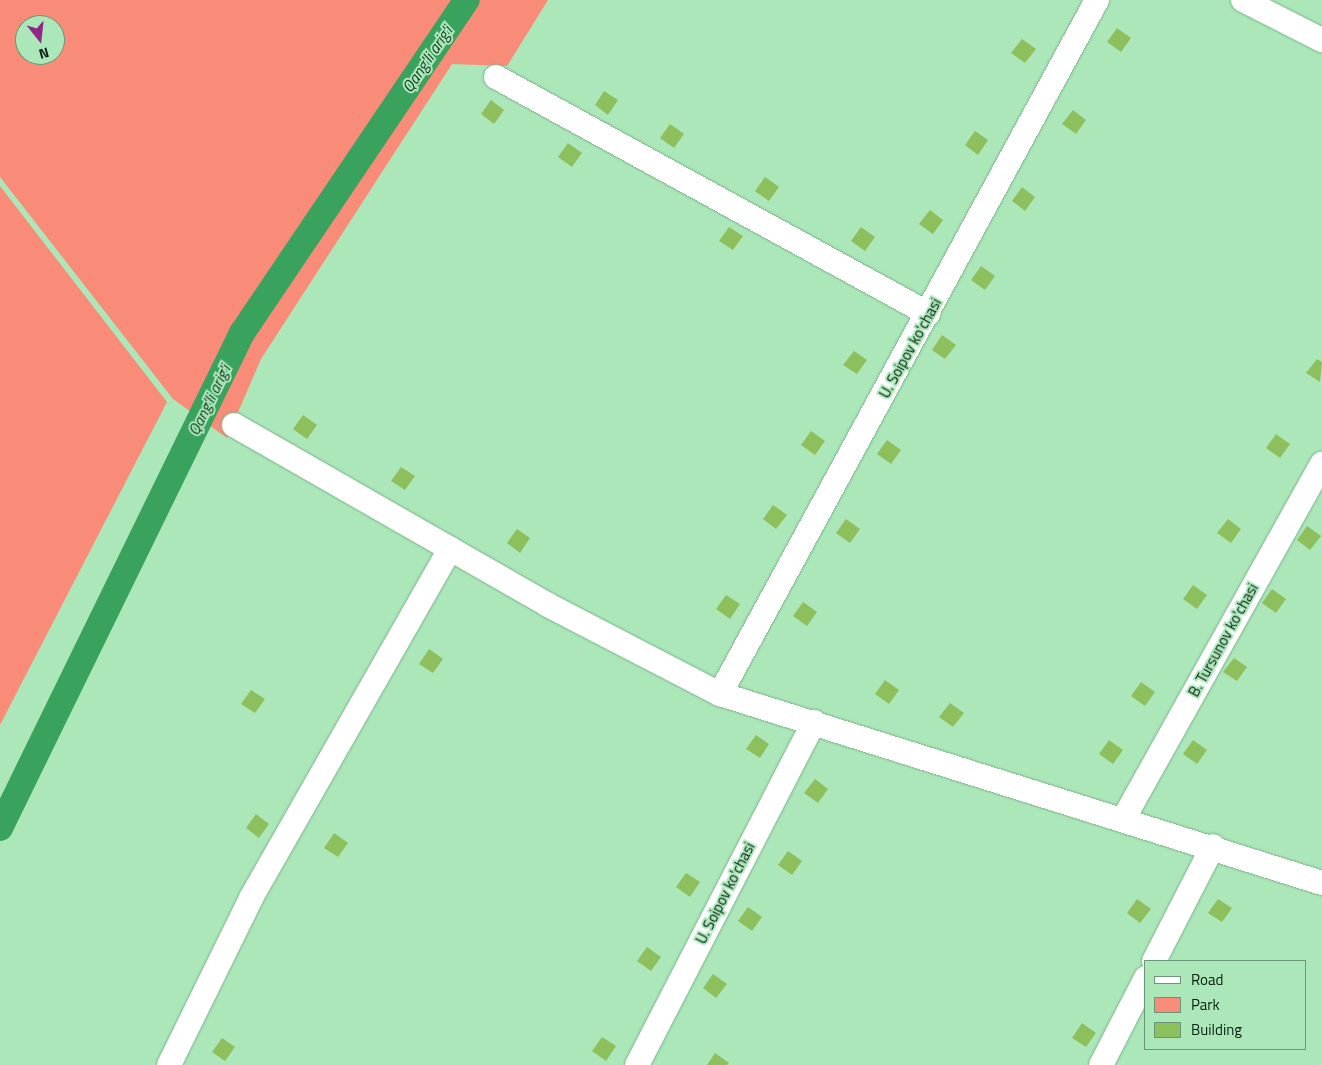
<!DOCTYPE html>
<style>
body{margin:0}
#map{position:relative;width:1322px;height:1065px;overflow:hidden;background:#ace7ba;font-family:"Titillium Web",sans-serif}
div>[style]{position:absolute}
.green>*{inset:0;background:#f98c78}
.canal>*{height:26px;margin:-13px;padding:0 13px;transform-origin:13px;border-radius:13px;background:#39a35e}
.building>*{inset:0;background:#8dc05d}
.roads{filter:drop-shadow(0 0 1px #7ab287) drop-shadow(0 0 1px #7ab287)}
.minor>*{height:24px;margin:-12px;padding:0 12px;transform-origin:12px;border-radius:12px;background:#fff}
span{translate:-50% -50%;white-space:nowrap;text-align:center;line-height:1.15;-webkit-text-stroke:4px #ace7ba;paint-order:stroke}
.street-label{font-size:15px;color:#081f10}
.water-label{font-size:16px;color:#0e391d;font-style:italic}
.legend{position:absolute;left:1144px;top:960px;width:162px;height:90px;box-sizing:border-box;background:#ace7ba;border:1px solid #6a9776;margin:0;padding:6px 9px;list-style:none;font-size:15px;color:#081f10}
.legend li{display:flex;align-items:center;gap:10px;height:25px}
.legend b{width:25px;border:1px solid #6a9776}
.north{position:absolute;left:15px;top:15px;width:50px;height:50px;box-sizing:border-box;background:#ace7ba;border:1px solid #6a9776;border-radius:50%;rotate:164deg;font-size:14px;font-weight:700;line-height:20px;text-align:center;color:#081f10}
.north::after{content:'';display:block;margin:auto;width:18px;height:22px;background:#912588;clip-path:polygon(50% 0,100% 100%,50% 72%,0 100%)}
</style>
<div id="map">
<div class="green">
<i style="clip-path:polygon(evenodd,0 0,548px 0,507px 66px,452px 64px,261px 359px,227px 438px,173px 399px,0 177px,0 0,25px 25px,55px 25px,55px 55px,25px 55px,25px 25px)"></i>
<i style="clip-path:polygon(0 186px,167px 402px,0 725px)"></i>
</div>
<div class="canal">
<i style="left:0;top:828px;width:551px;rotate:-63.95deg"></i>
<i style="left:242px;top:333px;width:402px;rotate:-56deg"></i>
</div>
<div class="building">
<i style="clip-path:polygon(1117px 28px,1131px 38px,1121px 52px,1107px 42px)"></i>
<i style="clip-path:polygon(1022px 39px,1036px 49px,1025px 63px,1011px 53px)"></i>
<i style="clip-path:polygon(604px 91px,618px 100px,608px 115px,595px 105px)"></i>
<i style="clip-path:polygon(491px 100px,504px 110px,494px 124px,481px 114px)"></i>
<i style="clip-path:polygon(1073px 110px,1086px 120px,1076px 134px,1062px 124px)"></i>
<i style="clip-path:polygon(670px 124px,684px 134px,674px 148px,660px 138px)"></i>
<i style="clip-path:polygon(975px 131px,988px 140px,978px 155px,965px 145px)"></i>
<i style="clip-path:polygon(568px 143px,582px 153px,572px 167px,558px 157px)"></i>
<i style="clip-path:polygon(765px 177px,779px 187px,769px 201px,755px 191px)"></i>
<i style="clip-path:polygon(1022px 187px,1035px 197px,1025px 211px,1012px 201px)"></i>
<i style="clip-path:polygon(930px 210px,943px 220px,933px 234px,919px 224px)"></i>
<i style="clip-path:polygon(729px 227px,743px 236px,733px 250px,719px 241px)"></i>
<i style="clip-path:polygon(861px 227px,875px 237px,865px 251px,851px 241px)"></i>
<i style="clip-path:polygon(981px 266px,995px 276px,985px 290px,971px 280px)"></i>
<i style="clip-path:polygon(942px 335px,956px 345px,945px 359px,932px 350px)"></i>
<i style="clip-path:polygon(854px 351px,867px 360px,857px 374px,843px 365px)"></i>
<i style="clip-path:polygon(1317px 359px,1322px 362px,1320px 382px,1306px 373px)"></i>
<i style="clip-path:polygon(303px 415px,317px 425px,307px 439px,293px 429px)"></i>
<i style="clip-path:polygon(811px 431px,825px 441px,815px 455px,801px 445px)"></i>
<i style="clip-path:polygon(1276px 434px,1290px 444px,1280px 458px,1266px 448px)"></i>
<i style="clip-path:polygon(887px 440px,901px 450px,891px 464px,877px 454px)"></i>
<i style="clip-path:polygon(401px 467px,415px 476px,405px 490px,391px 481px)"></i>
<i style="clip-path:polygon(773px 505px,787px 515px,776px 529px,763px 519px)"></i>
<i style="clip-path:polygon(846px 519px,860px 529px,850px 543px,836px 533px)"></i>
<i style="clip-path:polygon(1228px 519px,1241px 529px,1231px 543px,1217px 533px)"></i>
<i style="clip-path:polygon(1307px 526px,1321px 536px,1310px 550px,1297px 540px)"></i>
<i style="clip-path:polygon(517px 529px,530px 538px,520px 553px,507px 543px)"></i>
<i style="clip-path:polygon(1193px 585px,1207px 595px,1197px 609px,1183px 599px)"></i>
<i style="clip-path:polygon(1272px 589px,1286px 599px,1276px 613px,1262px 603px)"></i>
<i style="clip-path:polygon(726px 595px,740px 604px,730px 619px,716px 609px)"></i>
<i style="clip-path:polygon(803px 602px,817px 612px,807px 626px,793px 616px)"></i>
<i style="clip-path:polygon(429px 649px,443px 659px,433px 673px,419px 664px)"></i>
<i style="clip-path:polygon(1234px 658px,1247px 667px,1237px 681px,1223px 672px)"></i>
<i style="clip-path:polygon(885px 680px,899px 690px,889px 704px,875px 694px)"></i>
<i style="clip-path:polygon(1141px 682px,1155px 692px,1145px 706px,1131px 696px)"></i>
<i style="clip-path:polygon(251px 690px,265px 699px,255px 713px,241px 704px)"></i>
<i style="clip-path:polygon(950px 703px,964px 713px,953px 727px,939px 717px)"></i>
<i style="clip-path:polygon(756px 735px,769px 744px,760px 758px,746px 749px)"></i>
<i style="clip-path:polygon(1109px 740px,1123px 750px,1113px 764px,1099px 754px)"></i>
<i style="clip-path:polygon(1193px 740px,1207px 750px,1197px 764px,1183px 754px)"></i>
<i style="clip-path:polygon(815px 779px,828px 789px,818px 803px,804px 793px)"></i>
<i style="clip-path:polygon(256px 814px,269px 824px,259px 838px,246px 828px)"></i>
<i style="clip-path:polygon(334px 833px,348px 843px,338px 857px,324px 848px)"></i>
<i style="clip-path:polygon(788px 851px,802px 861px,792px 875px,778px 865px)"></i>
<i style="clip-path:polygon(686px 873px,700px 882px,690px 897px,676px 887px)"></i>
<i style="clip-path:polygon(1137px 899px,1151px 909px,1140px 923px,1127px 913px)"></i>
<i style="clip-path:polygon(1218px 899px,1232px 908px,1222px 922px,1208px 913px)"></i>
<i style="clip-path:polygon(748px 907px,762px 917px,752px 931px,738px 921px)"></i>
<i style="clip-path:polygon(647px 947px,661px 957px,651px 971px,637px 961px)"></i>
<i style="clip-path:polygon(713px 974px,727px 984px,716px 998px,703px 988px)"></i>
<i style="clip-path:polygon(1082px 1023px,1096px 1033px,1086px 1047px,1072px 1038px)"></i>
<i style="clip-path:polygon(602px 1037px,616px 1046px,606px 1061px,592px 1051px)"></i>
<i style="clip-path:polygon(222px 1038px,235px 1047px,225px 1061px,212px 1052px)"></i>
<i style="clip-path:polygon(715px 1053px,729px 1063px,727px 1065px,707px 1065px)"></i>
</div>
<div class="roads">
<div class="minor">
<i style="left:1243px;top:0;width:89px;rotate:26.9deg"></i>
<i style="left:496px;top:77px;width:493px;rotate:28.7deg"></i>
<i style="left:234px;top:425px;width:362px;rotate:29.8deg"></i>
<i style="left:548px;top:605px;width:194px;rotate:27.4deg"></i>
<i style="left:720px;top:694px;width:631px;rotate:17.43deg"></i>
<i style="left:720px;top:694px;width:790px;rotate:-61.49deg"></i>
<i style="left:1124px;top:818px;width:406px;rotate:-60.8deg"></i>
<i style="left:1154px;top:961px;width:129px;rotate:-62.8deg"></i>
<i style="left:169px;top:1065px;width:186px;rotate:-63.8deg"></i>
<i style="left:251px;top:898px;width:402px;rotate:-60.3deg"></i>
<i style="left:637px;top:1065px;width:386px;rotate:-62.7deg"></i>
<i style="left:1101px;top:1065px;width:98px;rotate:-62.7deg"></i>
</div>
</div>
<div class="street-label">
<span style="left:910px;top:348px;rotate:-61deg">U. Soipov ko'chasi</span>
<span style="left:1223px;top:640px;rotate:-61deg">B. Tursunov ko'chasi</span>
<span style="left:725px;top:893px;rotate:-63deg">U. Soipov ko'chasi</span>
</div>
<div class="water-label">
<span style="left:427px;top:59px;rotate:-56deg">Qang'li arig'i</span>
<span style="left:209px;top:400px;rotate:-64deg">Qang'li arig'i</span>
</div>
<ul class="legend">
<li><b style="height:6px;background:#fff"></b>Road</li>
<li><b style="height:14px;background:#f98c78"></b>Park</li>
<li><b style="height:14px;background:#8dc05d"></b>Building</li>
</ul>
<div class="north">N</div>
</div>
